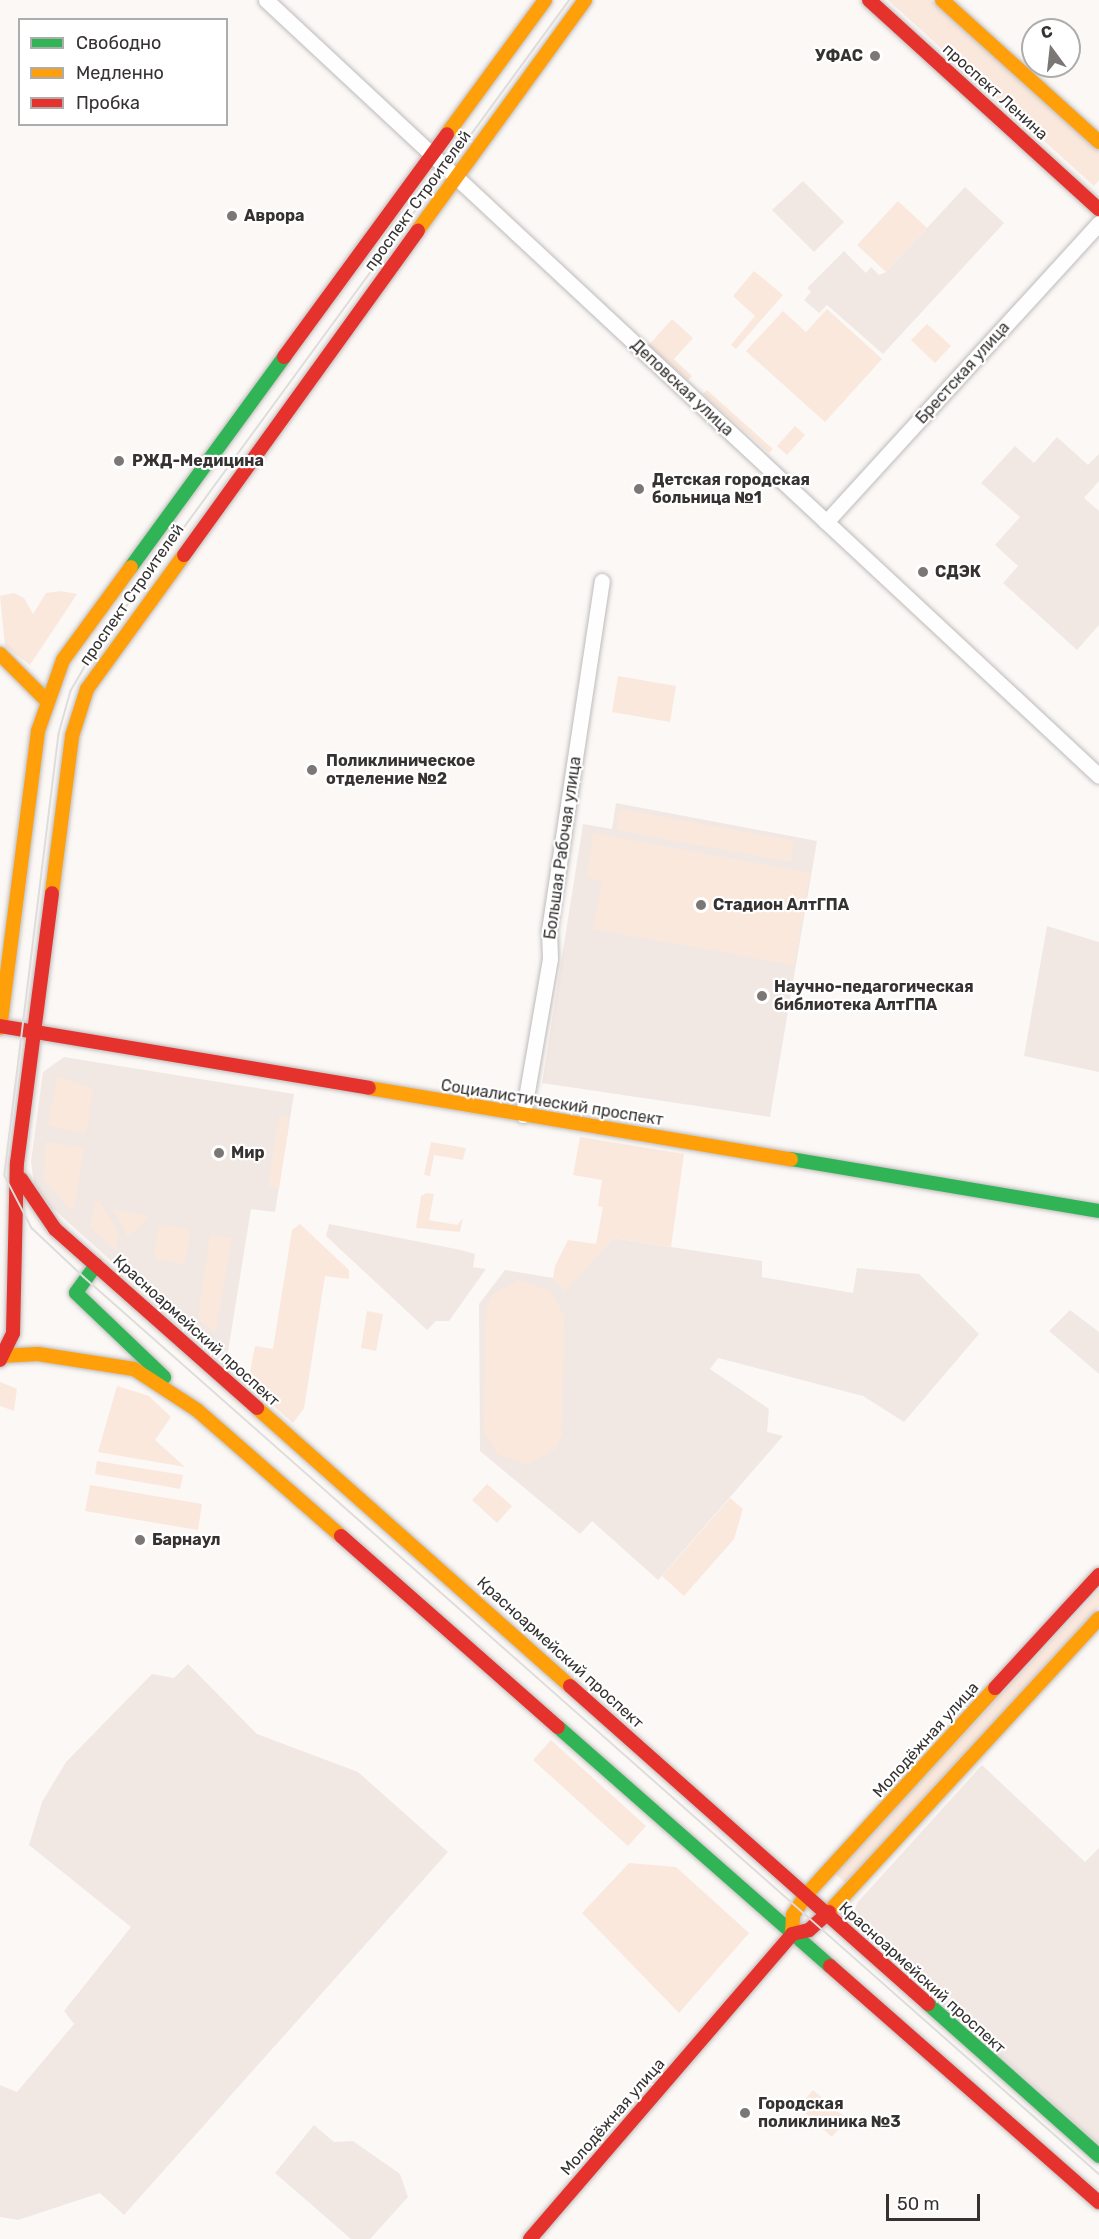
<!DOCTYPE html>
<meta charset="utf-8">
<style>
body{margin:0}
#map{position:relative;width:1099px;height:2239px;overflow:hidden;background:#fcf8f6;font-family:Rubik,sans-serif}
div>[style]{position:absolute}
.built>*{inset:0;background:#f1e8e4}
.green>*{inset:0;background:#fae8dd}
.roads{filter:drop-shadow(0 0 2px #bebbba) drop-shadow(0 0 2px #bebbba)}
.street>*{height:15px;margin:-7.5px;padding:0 7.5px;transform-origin:7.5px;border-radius:7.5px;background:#fffefe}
.fast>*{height:14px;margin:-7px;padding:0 7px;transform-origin:7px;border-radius:7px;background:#30b455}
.slow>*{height:14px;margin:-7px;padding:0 7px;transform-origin:7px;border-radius:7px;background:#ff9f0a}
.jam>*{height:14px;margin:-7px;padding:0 7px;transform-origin:7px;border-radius:7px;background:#e5322d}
.tram>*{height:1.5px;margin:-0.75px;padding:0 0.75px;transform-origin:0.75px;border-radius:0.75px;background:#dddddc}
.dots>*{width:16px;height:16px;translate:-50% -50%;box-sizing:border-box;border:3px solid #fff;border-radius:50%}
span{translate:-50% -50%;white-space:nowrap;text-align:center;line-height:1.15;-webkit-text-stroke:4.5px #fff;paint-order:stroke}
.poi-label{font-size:16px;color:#353231;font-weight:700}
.right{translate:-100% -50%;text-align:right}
.left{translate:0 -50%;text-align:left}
.street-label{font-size:16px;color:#353231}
.legend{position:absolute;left:18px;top:18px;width:210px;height:108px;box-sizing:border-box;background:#fff;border:2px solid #aeadad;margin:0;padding:8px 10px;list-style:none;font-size:18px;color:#353231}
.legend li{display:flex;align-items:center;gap:12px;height:30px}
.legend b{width:30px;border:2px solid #aeadad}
.north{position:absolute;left:1021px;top:18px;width:60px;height:60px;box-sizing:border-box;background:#fff;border:2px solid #aeadad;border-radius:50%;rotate:345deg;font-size:16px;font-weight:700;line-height:24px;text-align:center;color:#353231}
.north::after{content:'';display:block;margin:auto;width:21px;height:27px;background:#7b7776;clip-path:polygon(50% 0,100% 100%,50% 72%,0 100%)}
.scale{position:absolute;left:886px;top:2194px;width:94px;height:27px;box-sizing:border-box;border:3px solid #353231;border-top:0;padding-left:8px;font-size:18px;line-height:21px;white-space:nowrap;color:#353231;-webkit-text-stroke:4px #fff;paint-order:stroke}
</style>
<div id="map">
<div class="built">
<i style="clip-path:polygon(803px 181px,844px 222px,814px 252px,772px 210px)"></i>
<i style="clip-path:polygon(965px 187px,1004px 223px,883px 354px,827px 305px,819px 313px,804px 300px,811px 292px,807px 288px,844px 251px,866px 273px,871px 267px,879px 275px,886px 272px)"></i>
<i style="clip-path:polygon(1057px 437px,1088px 465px,1099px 454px,1099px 481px,1084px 498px,1099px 511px,1099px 625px,1077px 650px,1003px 583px,1018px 566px,995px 545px,1020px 517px,981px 483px,1015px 446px,1034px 463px)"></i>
<i style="clip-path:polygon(616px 803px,817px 841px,770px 1117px,542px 1083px,583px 824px,612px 829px)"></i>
<i style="clip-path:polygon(1047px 926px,1099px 942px,1099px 1072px,1024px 1056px)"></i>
<i style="clip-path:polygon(64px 1057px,294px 1094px,275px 1212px,251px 1209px,226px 1364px,49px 1205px,34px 1183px,31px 1162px,43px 1072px)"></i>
<i style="clip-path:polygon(329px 1224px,461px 1250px,475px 1254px,473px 1267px,486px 1269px,449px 1321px,436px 1321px,427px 1330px,326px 1236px)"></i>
<i style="clip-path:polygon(613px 1238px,762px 1261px,762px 1277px,853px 1293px,857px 1268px,919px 1274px,979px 1334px,904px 1422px,863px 1396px,718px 1358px,710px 1369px,769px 1409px,767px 1432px,783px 1436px,658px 1580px,592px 1521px,580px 1534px,480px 1451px,479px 1304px,505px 1270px,553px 1278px,565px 1291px)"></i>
<i style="clip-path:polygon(1070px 1310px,1099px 1332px,1099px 1374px,1049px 1331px)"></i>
<i style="clip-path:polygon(188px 1664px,257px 1734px,358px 1772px,448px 1852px,124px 2215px,100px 2193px,18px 2220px,0 2217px,0 2085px,17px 2092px,74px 2024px,64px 2011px,131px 1927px,29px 1845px,42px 1802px,66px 1762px,152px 1674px,174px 1678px)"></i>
<i style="clip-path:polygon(982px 1765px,1085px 1862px,1099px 1848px,1099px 2144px,857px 1926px,853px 1916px,857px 1903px)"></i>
<i style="clip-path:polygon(314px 2125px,334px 2142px,353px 2141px,400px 2174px,408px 2197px,370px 2239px,351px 2239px,275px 2173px)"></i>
</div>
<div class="green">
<i style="clip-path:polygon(888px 0,931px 0,1099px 151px,1099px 180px,1094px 186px)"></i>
<i style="clip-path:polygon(898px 201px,927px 228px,886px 272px,857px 245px)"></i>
<i style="clip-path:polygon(754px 271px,783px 295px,736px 349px,731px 345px,755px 316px,733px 296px)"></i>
<i style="clip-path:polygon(827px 309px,882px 359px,825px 422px,746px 351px,783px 311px,806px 332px)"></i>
<i style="clip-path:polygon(672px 319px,693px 338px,674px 359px,692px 376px,688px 380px,649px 345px)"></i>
<i style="clip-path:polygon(927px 324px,951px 346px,935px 363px,911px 340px)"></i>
<i style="clip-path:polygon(707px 390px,773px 449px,769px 453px,703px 394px)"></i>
<i style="clip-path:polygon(795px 426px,805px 435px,787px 455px,777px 446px)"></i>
<i style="clip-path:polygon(61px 591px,77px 594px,30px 665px,5px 646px,0 596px,14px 593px,24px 598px,33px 614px,46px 593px)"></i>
<i style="clip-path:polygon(618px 676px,676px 686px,670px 722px,612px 712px)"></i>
<i style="clip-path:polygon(620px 809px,794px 841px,791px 862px,617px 830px)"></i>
<i style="clip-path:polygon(593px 833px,810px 873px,794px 965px,593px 929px,602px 881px,587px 877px)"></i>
<i style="clip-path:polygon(57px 1076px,93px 1089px,86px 1134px,48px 1126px)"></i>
<i style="clip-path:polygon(279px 1116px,290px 1118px,279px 1188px,268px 1186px)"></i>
<i style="clip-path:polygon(580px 1137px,684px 1154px,671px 1247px,613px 1238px,565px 1292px,553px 1278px,555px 1266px,568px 1240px,596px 1244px,603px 1207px,598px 1206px,602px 1180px,573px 1175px)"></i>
<i style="clip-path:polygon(46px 1141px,84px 1148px,73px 1212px,44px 1180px)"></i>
<i style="clip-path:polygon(431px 1142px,466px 1148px,463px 1160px,434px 1155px,430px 1176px,424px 1175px)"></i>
<i style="clip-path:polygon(427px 1193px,434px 1194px,429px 1220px,457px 1225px,463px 1218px,460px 1232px,416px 1228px,421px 1196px)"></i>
<i style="clip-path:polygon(95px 1202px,101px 1203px,118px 1233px,116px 1250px,90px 1227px)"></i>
<i style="clip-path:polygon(113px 1209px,150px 1216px,128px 1237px)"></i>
<i style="clip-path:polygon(159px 1224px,190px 1230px,185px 1264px,154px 1259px)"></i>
<i style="clip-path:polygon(300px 1224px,349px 1270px,349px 1279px,325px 1276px,304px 1408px,293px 1423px,248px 1383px,255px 1346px,273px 1349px,292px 1230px)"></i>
<i style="clip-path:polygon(210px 1235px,232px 1238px,215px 1333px,198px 1318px)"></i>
<i style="clip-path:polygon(518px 1280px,550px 1291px,564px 1315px,562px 1433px,555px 1449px,528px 1465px,497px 1454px,484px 1431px,486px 1308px,493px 1295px)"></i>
<i style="clip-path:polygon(367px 1311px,383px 1314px,376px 1351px,361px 1348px)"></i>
<i style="clip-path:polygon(0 1382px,17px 1389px,14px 1411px,0 1406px)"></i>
<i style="clip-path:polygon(117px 1386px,149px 1396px,171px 1417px,155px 1440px,185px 1467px,98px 1452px)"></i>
<i style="clip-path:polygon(97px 1461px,183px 1475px,180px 1489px,95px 1474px)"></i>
<i style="clip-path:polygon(487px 1484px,512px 1506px,497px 1523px,472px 1500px)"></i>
<i style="clip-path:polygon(90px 1485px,202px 1504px,198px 1530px,85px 1511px)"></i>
<i style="clip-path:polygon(730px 1498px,743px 1509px,734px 1539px,684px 1596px,662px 1576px)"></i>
<i style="clip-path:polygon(1099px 1590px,1099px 1607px,845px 1883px,835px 1873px)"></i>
<i style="clip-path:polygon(551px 1740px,646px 1826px,628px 1846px,533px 1760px)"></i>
<i style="clip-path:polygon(629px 1863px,676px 1867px,749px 1933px,679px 2013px,582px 1913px)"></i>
<i style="clip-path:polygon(813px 2090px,847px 2119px,832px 2137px,798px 2107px)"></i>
</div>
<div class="roads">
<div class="street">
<i style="left:266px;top:0;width:1138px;rotate:42.97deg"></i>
<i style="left:826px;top:522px;width:405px;rotate:-47.6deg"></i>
<i style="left:523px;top:1115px;width:159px;rotate:-80.2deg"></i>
<i style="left:550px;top:958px;width:28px;rotate:-92deg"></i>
<i style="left:549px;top:930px;width:353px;rotate:-81.4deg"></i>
</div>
<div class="fast">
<i style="left:131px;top:567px;width:260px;rotate:-53.9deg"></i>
<i style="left:791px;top:1159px;width:312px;rotate:9.6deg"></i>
<i style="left:96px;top:1265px;width:34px;rotate:126deg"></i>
<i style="left:76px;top:1293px;width:122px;rotate:43.7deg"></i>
<i style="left:558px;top:1727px;width:362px;rotate:41.3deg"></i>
<i style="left:928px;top:2004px;width:229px;rotate:41.6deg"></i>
</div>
<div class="slow">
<i style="left:942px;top:0;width:212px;rotate:42.1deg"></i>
<i style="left:447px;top:134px;width:166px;rotate:-53.8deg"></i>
<i style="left:418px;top:230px;width:284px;rotate:-54deg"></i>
<i style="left:0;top:654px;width:64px;rotate:45deg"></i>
<i style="left:52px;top:893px;width:158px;rotate:-82.7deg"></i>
<i style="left:72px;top:736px;width:49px;rotate:-72.3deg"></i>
<i style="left:87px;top:689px;width:165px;rotate:-54.1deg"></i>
<i style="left:0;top:1028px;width:299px;rotate:-82.7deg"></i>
<i style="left:38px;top:731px;width:75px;rotate:-70.6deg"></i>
<i style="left:63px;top:660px;width:115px;rotate:-53.8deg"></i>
<i style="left:369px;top:1088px;width:428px;rotate:9.6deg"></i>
<i style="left:0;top:1356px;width:38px;rotate:-3deg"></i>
<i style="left:38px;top:1354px;width:97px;rotate:8.9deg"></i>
<i style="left:134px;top:1369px;width:75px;rotate:33.1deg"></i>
<i style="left:197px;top:1410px;width:191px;rotate:41.2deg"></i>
<i style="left:257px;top:1408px;width:419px;rotate:41.6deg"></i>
<i style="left:829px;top:1912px;width:399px;rotate:-47.4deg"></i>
<i style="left:792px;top:1934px;width:19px;rotate:-87deg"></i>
<i style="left:793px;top:1915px;width:24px;rotate:-57deg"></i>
<i style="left:806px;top:1895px;width:280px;rotate:-47.6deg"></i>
</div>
<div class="jam">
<i style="left:869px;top:0;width:311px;rotate:42.3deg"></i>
<i style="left:284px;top:357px;width:276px;rotate:-53.8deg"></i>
<i style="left:184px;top:555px;width:400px;rotate:-54.2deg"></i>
<i style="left:0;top:1026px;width:374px;rotate:9.5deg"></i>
<i style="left:21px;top:1179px;width:60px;rotate:55.8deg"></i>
<i style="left:55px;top:1229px;width:270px;rotate:41.5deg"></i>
<i style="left:0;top:1360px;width:30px;rotate:-64deg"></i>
<i style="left:13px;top:1333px;width:170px;rotate:-88.7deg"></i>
<i style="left:17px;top:1163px;width:272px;rotate:-82.6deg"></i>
<i style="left:341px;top:1536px;width:289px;rotate:41.4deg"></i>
<i style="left:570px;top:1686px;width:479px;rotate:41.6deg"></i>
<i style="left:995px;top:1688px;width:154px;rotate:-47.4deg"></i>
<i style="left:830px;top:1966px;width:358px;rotate:41.3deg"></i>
<i style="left:530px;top:2239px;width:402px;rotate:-49.3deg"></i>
<i style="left:792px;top:1934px;width:17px;rotate:-13deg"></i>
<i style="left:809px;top:1930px;width:27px;rotate:-42deg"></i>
</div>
</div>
<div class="tram">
<i style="left:570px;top:0;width:805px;rotate:126.16deg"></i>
<i style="left:95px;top:650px;width:48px;rotate:120.3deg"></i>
<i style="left:71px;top:691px;width:45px;rotate:105.6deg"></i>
<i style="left:59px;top:734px;width:445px;rotate:97deg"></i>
<i style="left:5px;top:1176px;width:59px;rotate:62.6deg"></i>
<i style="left:32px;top:1228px;width:71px;rotate:43.3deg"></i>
<i style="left:84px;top:1277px;width:1355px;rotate:41.47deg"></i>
</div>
<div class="dots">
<i style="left:875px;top:56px;background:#7b7776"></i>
<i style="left:232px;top:216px;background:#7b7776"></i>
<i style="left:119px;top:461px;background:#7b7776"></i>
<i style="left:639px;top:489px;background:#7b7776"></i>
<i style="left:923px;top:572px;background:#7b7776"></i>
<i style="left:312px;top:770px;background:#7b7776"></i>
<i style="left:701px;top:905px;background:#7b7776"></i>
<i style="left:762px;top:996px;background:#7b7776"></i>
<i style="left:219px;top:1153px;background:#7b7776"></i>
<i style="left:140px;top:1540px;background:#7b7776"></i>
<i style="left:745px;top:2113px;background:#7b7776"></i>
</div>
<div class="poi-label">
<span class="right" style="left:863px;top:56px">УФАС</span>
<span class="left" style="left:244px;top:216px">Аврора</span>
<span class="left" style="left:132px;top:461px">РЖД-Медицина</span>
<span class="left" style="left:652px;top:489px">Детская городская<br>больница №1</span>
<span class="left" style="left:935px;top:572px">СДЭК</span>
<span class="left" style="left:326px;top:770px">Поликлиническое<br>отделение №2</span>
<span class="left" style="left:713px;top:905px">Стадион АлтГПА</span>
<span class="left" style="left:774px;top:996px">Научно-педагогическая<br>библиотека АлтГПА</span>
<span class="left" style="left:231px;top:1153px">Мир</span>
<span class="left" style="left:152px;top:1540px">Барнаул</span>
<span class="left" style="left:758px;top:2113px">Городская<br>поликлиника №3</span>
</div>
<div class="street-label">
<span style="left:995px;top:92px;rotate:42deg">проспект Ленина</span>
<span style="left:418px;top:201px;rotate:-54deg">проспект Строителей</span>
<span style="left:963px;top:373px;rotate:-48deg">Брестская улица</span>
<span style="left:682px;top:388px;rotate:43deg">Деповская улица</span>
<span style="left:132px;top:595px;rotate:-55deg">проспект Строителей</span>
<span style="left:563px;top:848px;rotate:-82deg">Большая Рабочая улица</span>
<span style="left:552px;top:1103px;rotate:9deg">Социалистический проспект</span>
<span style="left:196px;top:1331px;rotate:42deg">Красноармейский проспект</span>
<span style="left:560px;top:1653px;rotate:42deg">Красноармейский проспект</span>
<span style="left:926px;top:1740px;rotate:-48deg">Молодёжная улица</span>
<span style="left:922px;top:1978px;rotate:42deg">Красноармейский проспект</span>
<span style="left:613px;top:2117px;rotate:-49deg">Молодёжная улица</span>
</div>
<ul class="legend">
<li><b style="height:8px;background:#30b455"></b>Свободно</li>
<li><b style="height:8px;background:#ff9f0a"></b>Медленно</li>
<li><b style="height:8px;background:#e5322d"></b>Пробка</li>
</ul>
<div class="north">С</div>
<div class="scale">50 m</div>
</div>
